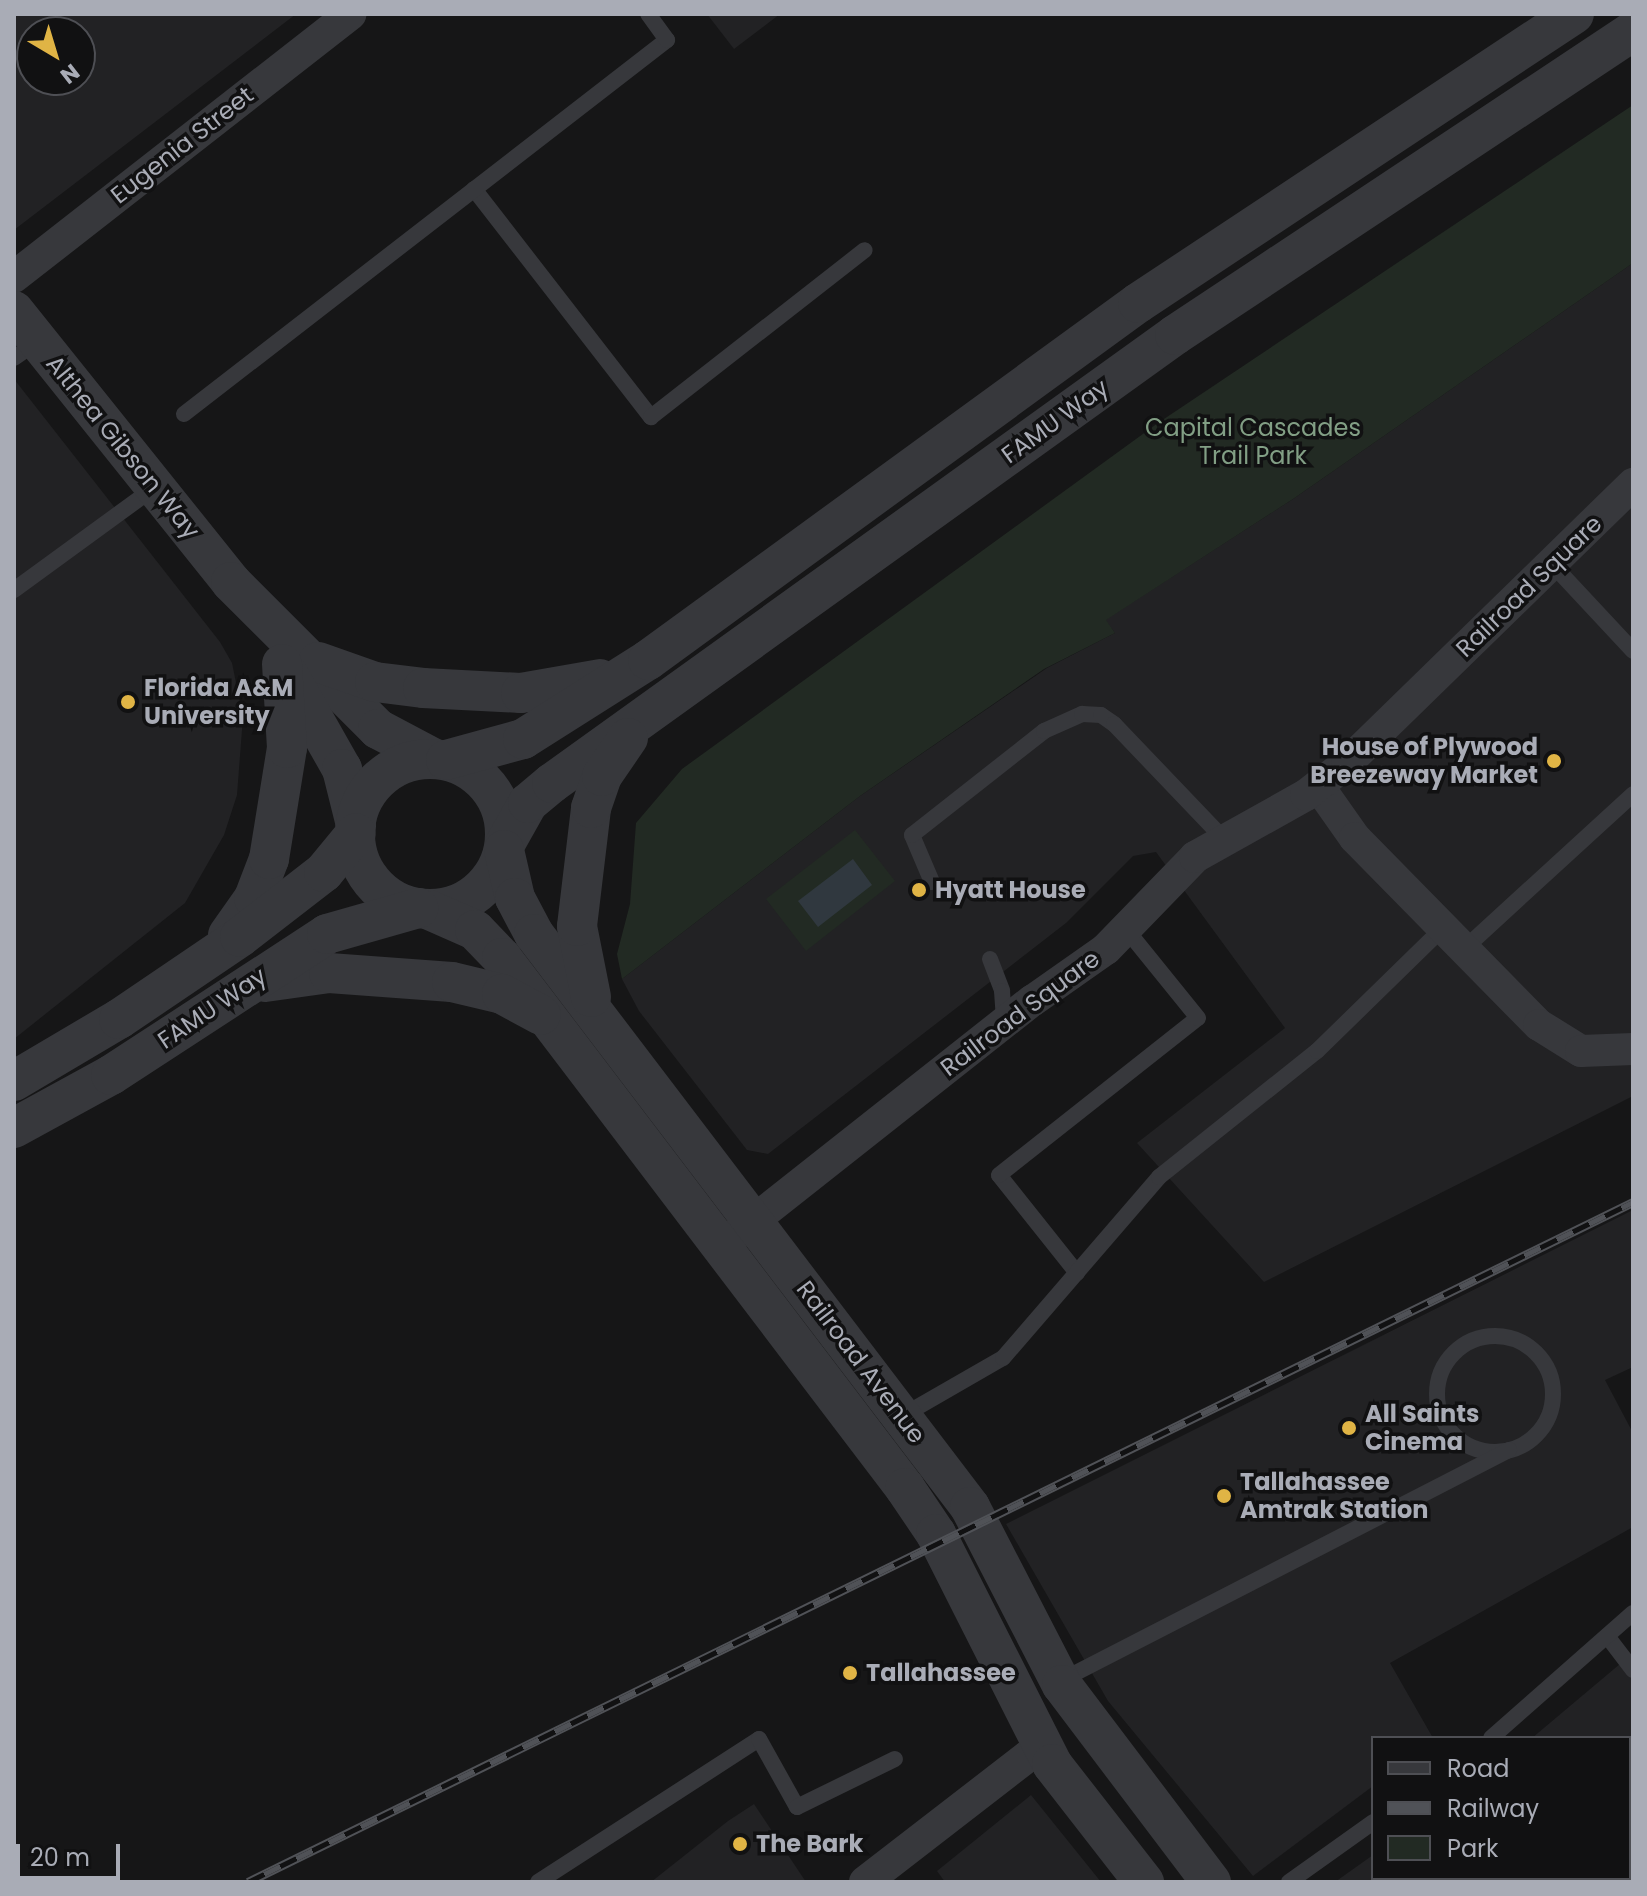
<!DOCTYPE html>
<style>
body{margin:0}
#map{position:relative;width:1647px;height:1896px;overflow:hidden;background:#161617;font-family:Poppins,sans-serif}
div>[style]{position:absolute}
.built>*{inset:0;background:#222224}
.green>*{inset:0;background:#222a23}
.water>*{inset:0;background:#30383f}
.service>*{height:16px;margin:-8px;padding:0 8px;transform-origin:8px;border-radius:8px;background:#37383c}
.service>.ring{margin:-8px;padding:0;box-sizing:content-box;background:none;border:16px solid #37383c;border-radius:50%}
.minor>*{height:32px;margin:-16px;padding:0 16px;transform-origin:16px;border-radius:16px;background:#37383c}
.tertiary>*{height:40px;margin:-20px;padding:0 20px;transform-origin:20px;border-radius:20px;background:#37383c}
.tertiary>.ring{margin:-20px;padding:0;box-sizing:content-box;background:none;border:40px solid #37383c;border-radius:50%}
.rail>*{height:9px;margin-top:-4.5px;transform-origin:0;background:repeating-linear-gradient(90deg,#111112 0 18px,#505257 0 36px);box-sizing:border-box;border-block:2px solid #505257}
.dots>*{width:22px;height:22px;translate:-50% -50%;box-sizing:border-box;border:4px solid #111112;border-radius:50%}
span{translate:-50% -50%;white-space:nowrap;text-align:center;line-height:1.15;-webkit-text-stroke:7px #111112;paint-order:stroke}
.street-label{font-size:24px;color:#a9acb6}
.park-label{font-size:24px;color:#829f85}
.poi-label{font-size:24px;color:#a9acb6;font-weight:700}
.left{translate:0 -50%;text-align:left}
.right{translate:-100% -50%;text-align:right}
.frame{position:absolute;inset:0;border:16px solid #a9acb6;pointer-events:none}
.legend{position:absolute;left:1371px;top:1736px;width:260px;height:144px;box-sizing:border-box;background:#111112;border:2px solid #4e4f54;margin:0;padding:10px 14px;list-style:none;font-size:24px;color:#a9acb6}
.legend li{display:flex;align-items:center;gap:16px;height:40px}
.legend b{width:40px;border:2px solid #4e4f54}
.north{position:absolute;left:16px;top:16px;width:80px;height:80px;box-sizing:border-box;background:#111112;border:2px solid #4e4f54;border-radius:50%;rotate:142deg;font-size:22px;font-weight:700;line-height:32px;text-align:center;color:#a9acb6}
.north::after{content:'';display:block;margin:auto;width:28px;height:36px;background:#e0b445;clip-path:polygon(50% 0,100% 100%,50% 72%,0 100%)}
.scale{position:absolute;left:16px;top:1844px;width:104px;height:36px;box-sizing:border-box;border:4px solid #a9acb6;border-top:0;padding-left:10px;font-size:24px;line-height:28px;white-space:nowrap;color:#a9acb6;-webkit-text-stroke:6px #111112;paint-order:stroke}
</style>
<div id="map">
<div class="built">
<i style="clip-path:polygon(evenodd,14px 14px,296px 14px,14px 230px,14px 14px,80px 32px,80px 80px,32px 80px,32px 32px,80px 32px)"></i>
<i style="clip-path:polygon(707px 14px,780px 14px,734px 49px)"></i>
<i style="clip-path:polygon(1633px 263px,1633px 1096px,1264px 1282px,1137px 1143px,1285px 1028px,1156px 852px,1133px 856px,1066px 923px,768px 1154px,747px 1150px,639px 1011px,622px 979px,860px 796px,1047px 668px,1115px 633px,1105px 620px,1293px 499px)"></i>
<i style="clip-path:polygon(14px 379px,220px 642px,232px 663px,243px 717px,237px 795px,224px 835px,185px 903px,14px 1039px)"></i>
<i style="clip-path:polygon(1633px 1210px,1633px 1367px,1605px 1380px,1633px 1433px,1633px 1527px,1390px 1663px,1433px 1738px,1373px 1738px,1373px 1786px,1253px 1876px,1108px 1701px,1006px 1524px)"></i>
<i style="clip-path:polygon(1633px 1653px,1633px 1882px,1335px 1882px,1373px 1855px,1373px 1878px,1629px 1878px,1629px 1738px,1532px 1738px)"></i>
<i style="clip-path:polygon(1031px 1795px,1101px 1882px,945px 1882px,937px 1871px)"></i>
<i style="clip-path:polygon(754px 1804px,806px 1882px,651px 1882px,728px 1821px)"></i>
</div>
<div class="green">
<i style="clip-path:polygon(1633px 105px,1633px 263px,1293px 499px,1106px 620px,1115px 633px,1044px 669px,860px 796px,622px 979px,617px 954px,630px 904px,636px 823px,682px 769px,1158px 423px)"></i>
<i style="clip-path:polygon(855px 830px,895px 881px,806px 951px,766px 899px)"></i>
</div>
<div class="water">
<i style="clip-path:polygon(853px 859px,872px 885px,818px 927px,798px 901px)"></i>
</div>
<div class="service">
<i style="left:474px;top:189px;width:289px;rotate:52.2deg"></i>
<i style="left:651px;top:417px;width:271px;rotate:-38deg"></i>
<i style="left:14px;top:358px;width:29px;rotate:-35deg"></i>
<i style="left:184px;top:414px;width:611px;rotate:-37.75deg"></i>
<i style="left:667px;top:40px;width:32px;rotate:-126deg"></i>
<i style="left:1552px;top:564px;width:119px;rotate:47deg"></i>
<i style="left:14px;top:590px;width:175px;rotate:-36.1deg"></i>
<i style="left:932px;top:882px;width:51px;rotate:-113.1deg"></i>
<i style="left:912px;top:835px;width:168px;rotate:-38.2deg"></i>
<i style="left:1044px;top:731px;width:42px;rotate:-24.1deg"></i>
<i style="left:1082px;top:714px;width:19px;rotate:3deg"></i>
<i style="left:1101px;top:715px;width:16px;rotate:35deg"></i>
<i style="left:1114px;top:724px;width:158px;rotate:46.3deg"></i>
<i style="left:1464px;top:949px;width:229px;rotate:-42.5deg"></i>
<i style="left:990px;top:959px;width:34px;rotate:69deg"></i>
<i style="left:1002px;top:991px;width:32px;rotate:86deg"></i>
<i style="left:1077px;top:1273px;width:125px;rotate:-128.5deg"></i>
<i style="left:999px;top:1175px;width:253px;rotate:-38.3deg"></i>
<i style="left:1198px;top:1018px;width:114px;rotate:-129deg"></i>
<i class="ring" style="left:1437px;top:1336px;width:100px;height:100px"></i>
<i style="left:902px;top:1416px;width:116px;rotate:-29.9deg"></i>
<i style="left:1003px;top:1358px;width:239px;rotate:-49.2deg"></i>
<i style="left:1159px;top:1177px;width:202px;rotate:-38.6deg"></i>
<i style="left:1317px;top:1051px;width:176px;rotate:-44.3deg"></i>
<i style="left:1607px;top:1636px;width:43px;rotate:52.6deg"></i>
<i style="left:1060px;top:1681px;width:505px;rotate:-27.22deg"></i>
<i style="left:1491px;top:1738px;width:189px;rotate:-41.4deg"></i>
<i style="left:538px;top:1882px;width:263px;rotate:-32.9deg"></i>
<i style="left:759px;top:1739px;width:78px;rotate:60.8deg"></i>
<i style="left:797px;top:1807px;width:109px;rotate:-26.1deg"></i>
<i style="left:1289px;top:1882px;width:103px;rotate:-35.5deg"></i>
</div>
<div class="minor">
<i style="left:14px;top:277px;width:427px;rotate:-38deg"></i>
<i style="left:1319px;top:787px;width:62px;rotate:54.8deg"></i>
<i style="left:1355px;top:838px;width:262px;rotate:45.5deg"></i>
<i style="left:1539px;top:1025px;width:49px;rotate:31.8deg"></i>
<i style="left:1581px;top:1051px;width:52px;rotate:-2.2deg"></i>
<i style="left:734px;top:1236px;width:380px;rotate:-38.3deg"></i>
<i style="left:1032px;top:1001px;width:90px;rotate:-35.1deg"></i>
<i style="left:1106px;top:949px;width:128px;rotate:-45.9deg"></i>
<i style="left:1195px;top:857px;width:127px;rotate:-29.2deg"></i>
<i style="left:1306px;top:795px;width:52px;rotate:-38deg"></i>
<i style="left:1347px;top:763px;width:400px;rotate:-44.3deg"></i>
<i style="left:865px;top:1882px;width:222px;rotate:-37.7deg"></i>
</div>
<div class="tertiary">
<i style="left:14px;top:311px;width:347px;rotate:51.3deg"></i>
<i style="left:231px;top:582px;width:208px;rotate:45deg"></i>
<i style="left:378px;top:729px;width:64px;rotate:27.8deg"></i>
<i style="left:318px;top:662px;width:60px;rotate:19.3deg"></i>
<i style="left:375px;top:682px;width:48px;rotate:7.1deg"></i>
<i style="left:423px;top:688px;width:98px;rotate:2.9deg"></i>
<i style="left:521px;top:693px;width:80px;rotate:-10deg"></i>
<i style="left:288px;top:674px;width:109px;rotate:60.4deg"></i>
<i style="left:342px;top:769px;width:58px;rotate:76deg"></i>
<i class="ring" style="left:355px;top:759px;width:110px;height:110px"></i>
<i style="left:446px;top:760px;width:80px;rotate:-15.3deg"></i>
<i style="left:523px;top:739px;width:148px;rotate:-32.3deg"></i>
<i style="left:648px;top:660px;width:606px;rotate:-36.08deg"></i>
<i style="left:1138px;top:303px;width:523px;rotate:-33.54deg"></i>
<i style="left:505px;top:844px;width:47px;rotate:-60.7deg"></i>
<i style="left:528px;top:803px;width:31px;rotate:-40deg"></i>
<i style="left:552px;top:783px;width:767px;rotate:-35.72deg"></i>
<i style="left:1175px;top:335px;width:550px;rotate:-33.57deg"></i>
<i style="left:504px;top:850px;width:49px;rotate:77.1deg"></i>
<i style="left:515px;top:898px;width:41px;rotate:62.2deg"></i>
<i style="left:534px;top:934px;width:720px;rotate:52.73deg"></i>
<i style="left:970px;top:1507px;width:200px;rotate:62.7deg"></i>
<i style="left:1062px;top:1685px;width:247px;rotate:52.9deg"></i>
<i style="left:427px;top:909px;width:52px;rotate:23.6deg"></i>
<i style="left:475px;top:930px;width:39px;rotate:46deg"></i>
<i style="left:502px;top:958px;width:666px;rotate:52.75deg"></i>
<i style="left:905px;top:1488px;width:55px;rotate:56deg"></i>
<i style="left:936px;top:1534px;width:258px;rotate:63.2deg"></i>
<i style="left:1052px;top:1764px;width:150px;rotate:52.1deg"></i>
<i style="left:228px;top:935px;width:45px;rotate:-54.9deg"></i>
<i style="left:254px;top:898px;width:42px;rotate:-69deg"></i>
<i style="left:269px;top:859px;width:112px;rotate:-80.8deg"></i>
<i style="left:287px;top:748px;width:84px;rotate:-93.4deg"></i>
<i style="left:265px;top:982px;width:65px;rotate:-8deg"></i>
<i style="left:329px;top:973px;width:123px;rotate:4.2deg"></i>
<i style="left:452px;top:982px;width:51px;rotate:13.5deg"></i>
<i style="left:502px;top:994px;width:44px;rotate:28.3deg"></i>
<i style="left:591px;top:997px;width:72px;rotate:-101.2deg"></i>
<i style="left:577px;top:926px;width:119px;rotate:-83.2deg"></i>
<i style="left:591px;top:808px;width:34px;rotate:-71deg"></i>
<i style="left:602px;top:776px;width:46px;rotate:-55.6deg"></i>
<i style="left:14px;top:1081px;width:122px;rotate:-30.6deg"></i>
<i style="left:119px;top:1019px;width:146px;rotate:-34.1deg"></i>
<i style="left:240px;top:937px;width:106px;rotate:-37.7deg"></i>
<i style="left:324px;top:872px;width:50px;rotate:-50.6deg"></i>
<i style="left:14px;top:1128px;width:111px;rotate:-28.7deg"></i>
<i style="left:111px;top:1075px;width:258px;rotate:-33.1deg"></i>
<i style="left:327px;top:934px;width:95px;rotate:-15.9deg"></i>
</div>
<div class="rail">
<i style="left:248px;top:1882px;width:1543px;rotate:-26.15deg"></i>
</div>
<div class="dots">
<i style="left:128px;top:702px;background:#e0b445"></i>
<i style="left:1554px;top:761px;background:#e0b445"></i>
<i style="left:919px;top:890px;background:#e0b445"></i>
<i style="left:1349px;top:1428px;background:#e0b445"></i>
<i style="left:1224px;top:1496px;background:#e0b445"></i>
<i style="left:850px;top:1673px;background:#e0b445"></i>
<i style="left:740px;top:1844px;background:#e0b445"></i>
</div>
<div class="street-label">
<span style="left:182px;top:145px;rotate:-38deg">Eugenia Street</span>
<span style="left:1055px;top:421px;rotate:-36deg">FAMU Way</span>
<span style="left:123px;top:447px;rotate:51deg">Althea Gibson Way</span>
<span style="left:1529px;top:586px;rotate:-44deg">Railroad Square</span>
<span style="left:212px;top:1008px;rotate:-34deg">FAMU Way</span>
<span style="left:1020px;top:1013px;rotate:-37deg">Railroad Square</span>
<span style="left:861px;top:1362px;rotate:53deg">Railroad Avenue</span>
</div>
<div class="park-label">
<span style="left:1253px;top:442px">Capital Cascades<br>Trail Park</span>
</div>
<div class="poi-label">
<span class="left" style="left:144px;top:702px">Florida A&amp;M<br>University</span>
<span class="right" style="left:1538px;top:761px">House of Plywood<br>Breezeway Market</span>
<span class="left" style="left:935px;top:890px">Hyatt House</span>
<span class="left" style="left:1365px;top:1428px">All Saints<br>Cinema</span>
<span class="left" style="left:1240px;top:1496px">Tallahassee<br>Amtrak Station</span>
<span class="left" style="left:866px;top:1673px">Tallahassee</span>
<span class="left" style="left:756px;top:1844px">The Bark</span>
</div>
<div class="frame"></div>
<ul class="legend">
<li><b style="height:10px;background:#37383c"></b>Road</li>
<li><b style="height:10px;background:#505257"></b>Railway</li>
<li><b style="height:22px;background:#222a23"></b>Park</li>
</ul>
<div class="north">N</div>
<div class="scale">20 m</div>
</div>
